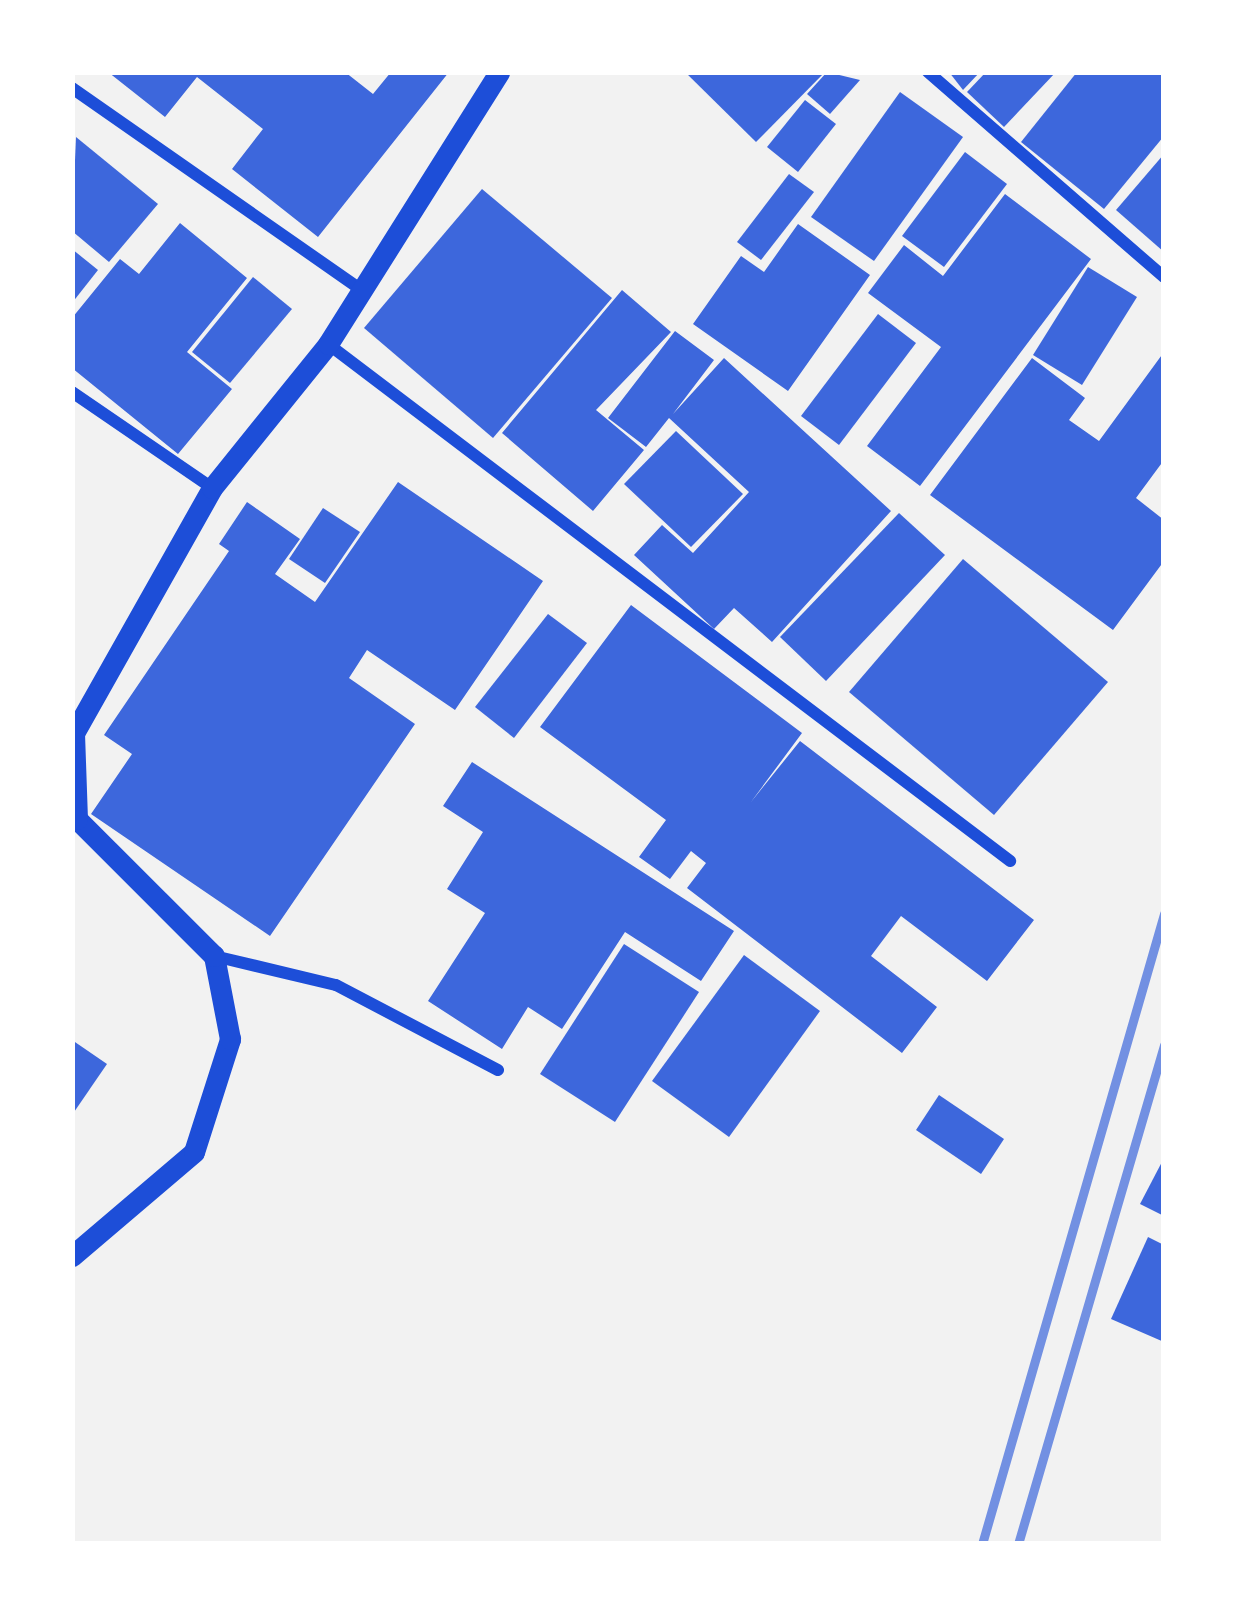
<!DOCTYPE html>
<style>
body{margin:0}
#map{position:relative;width:1236px;height:1616px;overflow:hidden;background:#f2f2f2;font-family:"Noto Sans",sans-serif}
div>[style]{position:absolute}
.building>*{inset:0;background:#3d67dc}
.minor>*{height:12px;margin:-6px;padding:0 6px;transform-origin:6px;border-radius:6px;background:#1d4ed8}
.tertiary>*{height:21px;margin:-10.5px;padding:0 10.5px;transform-origin:10.5px;border-radius:10.5px;background:#1d4ed8}
.rail>*{height:9px;margin:-4.5px;padding:0 4.5px;transform-origin:4.5px;border-radius:4.5px;background:#7290e2}
span{translate:-50% -50%;white-space:nowrap;text-align:center;line-height:1.15;-webkit-text-stroke:9px #fff;paint-order:stroke}
.frame{position:absolute;inset:0;border:75px solid #fff;pointer-events:none}
</style>
<div id="map">
<div class="building">
<i style="clip-path:polygon(108px 72px,345px 72px,373px 94px,391px 72px,449px 72px,318px 237px,232px 169px,263px 129px,197px 77px,165px 117px)"></i>
<i style="clip-path:polygon(685px 72px,825px 72px,756px 142px)"></i>
<i style="clip-path:polygon(827px 72px,860px 80px,830px 114px,807px 94px)"></i>
<i style="clip-path:polygon(949px 72px,980px 72px,963px 90px)"></i>
<i style="clip-path:polygon(986px 72px,1056px 72px,1004px 127px,967px 92px)"></i>
<i style="clip-path:polygon(1077px 72px,1164px 72px,1164px 136px,1104px 209px,1021px 142px)"></i>
<i style="clip-path:polygon(900px 92px,963px 137px,874px 261px,811px 217px)"></i>
<i style="clip-path:polygon(805px 100px,836px 124px,798px 172px,767px 147px)"></i>
<i style="clip-path:polygon(76px 137px,158px 204px,109px 262px,72px 231px)"></i>
<i style="clip-path:polygon(965px 152px,1007px 184px,944px 267px,902px 236px)"></i>
<i style="clip-path:polygon(1164px 154px,1164px 252px,1116px 210px)"></i>
<i style="clip-path:polygon(789px 174px,814px 192px,761px 260px,737px 242px)"></i>
<i style="clip-path:polygon(482px 189px,612px 298px,493px 438px,364px 328px)"></i>
<i style="clip-path:polygon(1005px 194px,1091px 259px,920px 486px,867px 446px,941px 347px,868px 293px,904px 245px,943px 276px)"></i>
<i style="clip-path:polygon(180px 223px,247px 278px,187px 352px,232px 389px,178px 454px,72px 368px,72px 318px,120px 259px,139px 274px)"></i>
<i style="clip-path:polygon(798px 224px,870px 275px,788px 391px,693px 324px,741px 256px,764px 272px)"></i>
<i style="clip-path:polygon(72px 249px,98px 270px,72px 303px)"></i>
<i style="clip-path:polygon(1088px 267px,1137px 297px,1082px 385px,1033px 355px)"></i>
<i style="clip-path:polygon(253px 277px,292px 309px,230px 383px,192px 352px)"></i>
<i style="clip-path:polygon(622px 290px,671px 332px,596px 410px,644px 450px,593px 511px,502px 433px)"></i>
<i style="clip-path:polygon(878px 314px,916px 343px,839px 445px,801px 416px)"></i>
<i style="clip-path:polygon(675px 331px,714px 360px,673px 414px,724px 358px,891px 511px,772px 642px,734px 608px,714px 629px,634px 555px,662px 525px,693px 553px,749px 492px,669px 418px,646px 447px,608px 418px)"></i>
<i style="clip-path:polygon(1164px 352px,1164px 460px,1136px 498px,1164px 520px,1164px 561px,1113px 630px,930px 495px,1032px 358px,1085px 398px,1069px 420px,1099px 441px)"></i>
<i style="clip-path:polygon(676px 431px,743px 494px,691px 547px,624px 484px)"></i>
<i style="clip-path:polygon(398px 482px,543px 581px,455px 710px,367px 650px,349px 678px,415px 724px,270px 936px,91px 814px,132px 754px,104px 735px,229px 551px,219px 544px,247px 502px,300px 539px,275px 574px,315px 602px)"></i>
<i style="clip-path:polygon(323px 508px,360px 532px,325px 583px,289px 559px)"></i>
<i style="clip-path:polygon(899px 513px,945px 555px,826px 681px,780px 637px)"></i>
<i style="clip-path:polygon(963px 559px,1108px 682px,994px 815px,849px 692px)"></i>
<i style="clip-path:polygon(631px 605px,802px 733px,751px 802px,800px 741px,1034px 920px,987px 981px,901px 916px,871px 956px,937px 1007px,902px 1053px,687px 888px,706px 863px,691px 851px,670px 879px,639px 857px,666px 820px,540px 727px)"></i>
<i style="clip-path:polygon(548px 614px,587px 643px,514px 738px,475px 707px)"></i>
<i style="clip-path:polygon(472px 762px,734px 931px,701px 981px,625px 932px,562px 1029px,528px 1007px,502px 1049px,428px 1001px,485px 913px,447px 889px,483px 832px,443px 806px)"></i>
<i style="clip-path:polygon(624px 944px,699px 992px,615px 1122px,540px 1074px)"></i>
<i style="clip-path:polygon(744px 955px,820px 1011px,729px 1137px,652px 1081px)"></i>
<i style="clip-path:polygon(72px 1040px,107px 1064px,72px 1115px)"></i>
<i style="clip-path:polygon(939px 1095px,1004px 1139px,981px 1174px,916px 1130px)"></i>
<i style="clip-path:polygon(1164px 1158px,1164px 1216px,1140px 1204px)"></i>
<i style="clip-path:polygon(1148px 1237px,1164px 1245px,1164px 1342px,1111px 1319px)"></i>
</div>
<div class="minor">
<i style="left:928px;top:72px;width:313px;rotate:41deg"></i>
<i style="left:72px;top:88px;width:353px;rotate:34.9deg"></i>
<i style="left:328px;top:344px;width:856px;rotate:37.16deg"></i>
<i style="left:72px;top:392px;width:170px;rotate:34.4deg"></i>
<i style="left:214px;top:956px;width:125px;rotate:13.4deg"></i>
<i style="left:336px;top:985px;width:183px;rotate:27.7deg"></i>
</div>
<div class="tertiary">
<i style="left:72px;top:1256px;width:160px;rotate:-40.4deg"></i>
<i style="left:194px;top:1152px;width:119px;rotate:-72.3deg"></i>
<i style="left:230px;top:1039px;width:85px;rotate:-100.9deg"></i>
<i style="left:214px;top:956px;width:194px;rotate:-135deg"></i>
<i style="left:77px;top:819px;width:86px;rotate:-92deg"></i>
<i style="left:74px;top:733px;width:281px;rotate:-60.6deg"></i>
<i style="left:212px;top:488px;width:185px;rotate:-51.1deg"></i>
<i style="left:328px;top:344px;width:321px;rotate:-57.8deg"></i>
</div>
<div class="rail">
<i style="left:982px;top:1544px;width:656px;rotate:-73.89deg"></i>
<i style="left:1018px;top:1544px;width:520px;rotate:-73.69deg"></i>
</div>
<div class="frame"></div>
</div>
